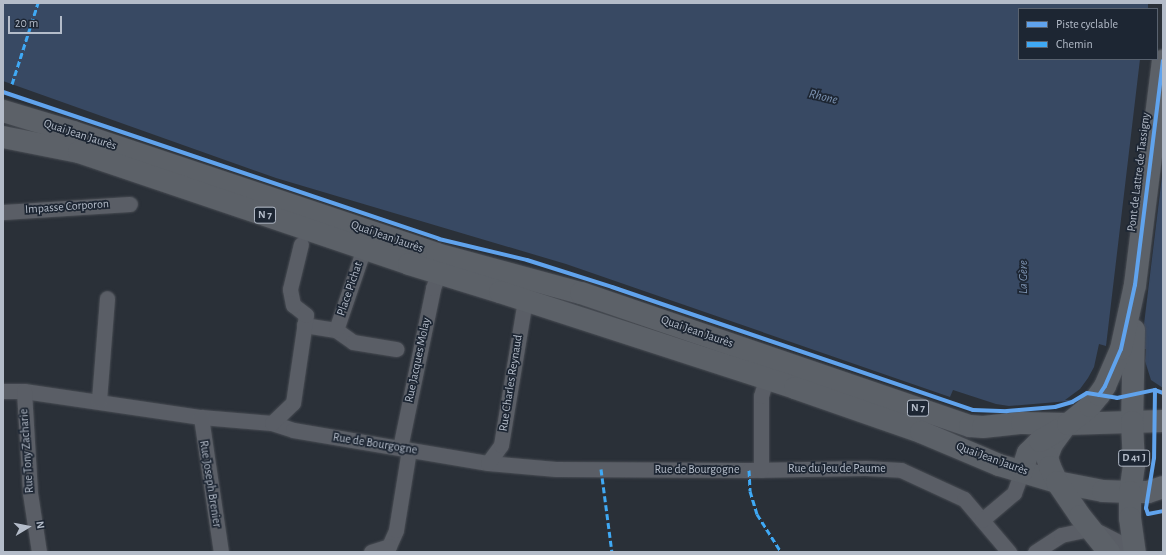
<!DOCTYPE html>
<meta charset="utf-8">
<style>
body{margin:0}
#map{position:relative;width:1166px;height:555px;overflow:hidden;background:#2a3038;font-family:"Alegreya Sans",sans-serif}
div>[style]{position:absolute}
.water>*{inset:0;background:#384963}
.pier>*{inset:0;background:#2a3038}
.roads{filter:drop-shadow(0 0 1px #484c53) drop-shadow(0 0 1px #484c53)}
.minor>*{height:15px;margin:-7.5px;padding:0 7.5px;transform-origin:7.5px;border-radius:7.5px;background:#5a5e66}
.primary>*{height:22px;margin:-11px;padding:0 11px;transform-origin:11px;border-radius:11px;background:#5c6168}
.quiet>*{height:3px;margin-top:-1.5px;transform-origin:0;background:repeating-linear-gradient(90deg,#3fa9f5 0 6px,transparent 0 9px)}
.cycleway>*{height:4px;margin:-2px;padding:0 2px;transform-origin:2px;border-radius:2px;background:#60a3ed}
span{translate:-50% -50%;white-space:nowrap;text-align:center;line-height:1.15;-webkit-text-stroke:3.5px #1d2633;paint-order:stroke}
.shield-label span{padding:1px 3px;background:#1d2633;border:1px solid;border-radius:3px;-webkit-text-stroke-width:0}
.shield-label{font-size:11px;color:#b4bcc9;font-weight:700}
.street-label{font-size:12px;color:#b4bcc9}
.water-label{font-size:13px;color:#7c92b1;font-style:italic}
.frame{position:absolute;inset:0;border:4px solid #b4bcc9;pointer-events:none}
.legend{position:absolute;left:1018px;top:8px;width:140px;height:52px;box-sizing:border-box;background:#1d2633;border:1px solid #59626f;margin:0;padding:5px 7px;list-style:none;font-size:12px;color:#b4bcc9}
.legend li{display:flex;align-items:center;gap:8px;height:20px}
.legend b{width:20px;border:1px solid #59626f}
.north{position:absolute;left:8px;top:507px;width:40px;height:40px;-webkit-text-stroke:3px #1d2633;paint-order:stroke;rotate:80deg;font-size:11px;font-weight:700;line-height:16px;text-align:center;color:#b4bcc9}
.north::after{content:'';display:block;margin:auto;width:14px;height:18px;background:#b4bcc9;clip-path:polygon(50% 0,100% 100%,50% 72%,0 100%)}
.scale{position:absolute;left:8px;top:16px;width:54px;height:18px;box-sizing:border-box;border:2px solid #b4bcc9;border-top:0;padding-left:5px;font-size:12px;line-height:14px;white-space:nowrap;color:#b4bcc9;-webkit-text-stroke:3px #1d2633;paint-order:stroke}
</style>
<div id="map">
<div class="water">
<i style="clip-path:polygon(evenodd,3px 3px,1163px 3px,1163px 393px,1009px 406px,996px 404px,953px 390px,950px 397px,566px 264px,276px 178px,3px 81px,3px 3px,1019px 9px,1157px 9px,1157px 59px,1019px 59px,1019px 9px)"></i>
</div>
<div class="pier">
<i style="clip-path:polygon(1148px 3px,1163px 3px,1163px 168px,1141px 349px,1146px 349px,1145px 361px,1151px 380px,1163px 388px,1163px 393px,1117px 398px,1065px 400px,1080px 389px,1088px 378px,1094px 367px,1099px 344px,1106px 346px,1140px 59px,1157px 59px,1157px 9px,1148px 9px)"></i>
</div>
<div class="roads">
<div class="minor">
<i style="left:3px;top:212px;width:127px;rotate:-3.6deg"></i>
<i style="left:304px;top:325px;width:32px;rotate:9deg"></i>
<i style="left:336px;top:330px;width:21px;rotate:35deg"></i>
<i style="left:353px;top:342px;width:44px;rotate:9.2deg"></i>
<i style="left:336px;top:330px;width:87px;rotate:-71.1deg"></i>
<i style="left:3px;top:391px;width:21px"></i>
<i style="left:24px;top:391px;width:179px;rotate:8.4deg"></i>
<i style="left:201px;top:417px;width:71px;rotate:4.8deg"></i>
<i style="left:272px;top:423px;width:22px;rotate:18deg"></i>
<i style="left:293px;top:430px;width:198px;rotate:9.6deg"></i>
<i style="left:488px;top:463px;width:68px;rotate:5deg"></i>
<i style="left:556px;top:469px;width:193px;rotate:0.3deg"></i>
<i style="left:749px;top:470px;width:116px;rotate:-1deg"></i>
<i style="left:865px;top:468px;width:36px;rotate:3deg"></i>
<i style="left:901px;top:470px;width:69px;rotate:24.7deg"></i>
<i style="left:964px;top:499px;width:70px;rotate:49.7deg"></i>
<i style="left:24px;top:391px;width:102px;rotate:86.6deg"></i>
<i style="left:30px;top:493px;width:60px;rotate:81.3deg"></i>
<i style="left:99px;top:400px;width:102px;rotate:-85.5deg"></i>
<i style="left:201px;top:417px;width:136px;rotate:81.6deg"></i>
<i style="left:272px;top:423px;width:29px;rotate:-44deg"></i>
<i style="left:293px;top:403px;width:89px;rotate:-81.6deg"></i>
<i style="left:306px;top:315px;width:16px;rotate:-142deg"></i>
<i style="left:293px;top:305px;width:16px;rotate:-101deg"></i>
<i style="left:290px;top:289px;width:46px;rotate:-76.3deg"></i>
<i style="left:400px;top:448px;width:163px;rotate:-78.3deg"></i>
<i style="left:433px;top:288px;width:17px;rotate:-69deg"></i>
<i style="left:488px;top:463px;width:22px;rotate:-54deg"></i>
<i style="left:501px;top:445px;width:147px;rotate:-80.6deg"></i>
<i style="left:761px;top:470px;width:74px;rotate:-90deg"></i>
<i style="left:761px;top:396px;width:27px;rotate:-73deg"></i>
<i style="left:982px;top:520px;width:42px;rotate:-40.2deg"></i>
<i style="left:1014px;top:493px;width:23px;rotate:-70deg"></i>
<i style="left:389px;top:546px;width:17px;rotate:-66deg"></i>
<i style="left:396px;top:530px;width:81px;rotate:-80.8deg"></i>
<i style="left:371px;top:552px;width:19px;rotate:-18deg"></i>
<i style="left:1035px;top:552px;width:31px;rotate:-33deg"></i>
<i style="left:1061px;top:535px;width:30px;rotate:-12deg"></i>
<i style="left:1090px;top:529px;width:9px;rotate:18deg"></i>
<i style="left:1099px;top:532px;width:39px;rotate:27deg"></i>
</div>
<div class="primary">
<i style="left:3px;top:111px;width:73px;rotate:16.7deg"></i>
<i style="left:73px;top:132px;width:384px;rotate:18.5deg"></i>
<i style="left:437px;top:254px;width:149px;rotate:15.2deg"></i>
<i style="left:581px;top:293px;width:411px;rotate:18.9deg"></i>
<i style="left:970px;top:426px;width:13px;rotate:4deg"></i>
<i style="left:983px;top:427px;width:39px;rotate:-6deg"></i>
<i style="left:1022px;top:423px;width:46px;rotate:1.2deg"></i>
<i style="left:1068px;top:424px;width:95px;rotate:-1.8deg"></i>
<i style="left:3px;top:137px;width:77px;rotate:11.2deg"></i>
<i style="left:79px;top:152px;width:348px;rotate:18.7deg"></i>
<i style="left:409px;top:264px;width:95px;rotate:17.1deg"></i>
<i style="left:500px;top:292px;width:310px;rotate:18deg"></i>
<i style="left:795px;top:388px;width:133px;rotate:19.2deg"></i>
<i style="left:921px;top:432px;width:85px;rotate:22.9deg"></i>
<i style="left:999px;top:465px;width:60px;rotate:16.3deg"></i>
<i style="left:1057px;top:482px;width:47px;rotate:11.1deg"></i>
<i style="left:1103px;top:491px;width:27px;rotate:2deg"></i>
<i style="left:1130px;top:492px;width:18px"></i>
<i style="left:1148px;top:492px;width:16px;rotate:-18deg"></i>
<i style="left:1134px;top:330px;width:92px;rotate:91.2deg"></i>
<i style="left:1132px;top:422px;width:43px;rotate:87.3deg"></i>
<i style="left:1134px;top:465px;width:27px;rotate:98deg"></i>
<i style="left:1130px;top:492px;width:26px;rotate:90deg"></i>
<i style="left:1130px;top:518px;width:34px;rotate:82deg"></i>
<i style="left:1063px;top:429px;width:19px;rotate:126deg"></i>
<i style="left:1052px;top:444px;width:14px;rotate:111deg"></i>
<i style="left:1047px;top:457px;width:10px;rotate:73deg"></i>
<i style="left:1050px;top:467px;width:17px;rotate:65deg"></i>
<i style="left:1057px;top:482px;width:41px;rotate:55.9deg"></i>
<i style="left:1080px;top:516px;width:46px;rotate:51.1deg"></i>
<i style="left:1022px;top:471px;width:19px;rotate:-72deg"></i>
<i style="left:1028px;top:453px;width:17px;rotate:-45deg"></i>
<i style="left:1040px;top:441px;width:33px;rotate:-31deg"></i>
<i style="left:1068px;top:424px;width:28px;rotate:-39deg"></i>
<i style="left:1090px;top:406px;width:14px;rotate:-51deg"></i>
<i style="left:1099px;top:395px;width:11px;rotate:-56deg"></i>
<i style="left:1105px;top:386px;width:40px;rotate:-66.6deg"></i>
<i style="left:1121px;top:349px;width:66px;rotate:-77.7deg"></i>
<i style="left:1135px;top:285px;width:226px;rotate:-82.9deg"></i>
</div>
</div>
<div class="quiet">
<i style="left:12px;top:84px;width:85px;rotate:-72.2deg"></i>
<i style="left:601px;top:469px;width:84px;rotate:82.5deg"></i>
<i style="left:749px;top:470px;width:21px;rotate:87deg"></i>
<i style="left:750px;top:491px;width:24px;rotate:73deg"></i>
<i style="left:757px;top:514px;width:45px;rotate:57.7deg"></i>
</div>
<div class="cycleway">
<i style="left:3px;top:92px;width:460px;rotate:18.6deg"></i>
<i style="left:439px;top:239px;width:90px;rotate:13.4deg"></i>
<i style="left:527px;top:260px;width:89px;rotate:17.6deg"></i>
<i style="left:612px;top:287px;width:381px;rotate:18.8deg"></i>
<i style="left:973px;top:410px;width:34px;rotate:2deg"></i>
<i style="left:1007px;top:411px;width:48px;rotate:-4.8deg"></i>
<i style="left:1055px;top:407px;width:18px;rotate:-16deg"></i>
<i style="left:1072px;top:402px;width:17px;rotate:-31deg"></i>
<i style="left:1087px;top:393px;width:30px;rotate:9deg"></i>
<i style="left:1117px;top:398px;width:39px;rotate:-12deg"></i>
<i style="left:1155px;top:390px;width:9px;rotate:21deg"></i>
<i style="left:1155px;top:390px;width:68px;rotate:90.8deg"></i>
<i style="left:1154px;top:458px;width:51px;rotate:99.1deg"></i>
<i style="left:1146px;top:508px;width:6px;rotate:72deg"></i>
<i style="left:1148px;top:514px;width:15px;rotate:-11deg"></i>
<i style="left:1099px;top:395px;width:11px;rotate:-56deg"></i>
<i style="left:1105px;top:386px;width:40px;rotate:-66.6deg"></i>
<i style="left:1121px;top:349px;width:66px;rotate:-77.7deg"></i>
<i style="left:1135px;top:285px;width:226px;rotate:-82.9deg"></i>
</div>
<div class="shield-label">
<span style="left:265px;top:215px">N 7</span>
<span style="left:918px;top:408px">N 7</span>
<span style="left:1134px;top:458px">D 41 J</span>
</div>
<div class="street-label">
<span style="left:80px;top:135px;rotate:18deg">Quai Jean Jaurès</span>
<span style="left:1139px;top:172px;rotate:-83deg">Pont de Lattre de Tassigny</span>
<span style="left:67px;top:207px;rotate:-4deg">Impasse Corporon</span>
<span style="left:387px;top:237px;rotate:19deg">Quai Jean Jaurès</span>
<span style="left:350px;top:289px;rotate:-71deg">Place Pichat</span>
<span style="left:697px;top:332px;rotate:19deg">Quai Jean Jaurès</span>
<span style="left:418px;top:360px;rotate:-78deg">Rue Jacques Molay</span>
<span style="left:511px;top:383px;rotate:-81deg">Rue Charles Reynaud</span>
<span style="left:375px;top:444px;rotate:9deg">Rue de Bourgogne</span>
<span style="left:27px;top:451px;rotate:-94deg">Rue Tony Zacharie</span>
<span style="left:992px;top:459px;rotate:20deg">Quai Jean Jaurès</span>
<span style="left:837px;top:469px">Rue du Jeu de Paume</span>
<span style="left:697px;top:470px">Rue de Bourgogne</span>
<span style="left:210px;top:484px;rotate:81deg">Rue Joseph Brenier</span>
</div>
<div class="water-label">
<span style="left:823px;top:98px;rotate:14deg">Rhone</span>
<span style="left:1024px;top:277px;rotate:-90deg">La Gère</span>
</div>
<div class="frame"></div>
<ul class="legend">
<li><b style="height:5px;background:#60a3ed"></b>Piste cyclable</li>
<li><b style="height:5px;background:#3fa9f5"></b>Chemin</li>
</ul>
<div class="north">N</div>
<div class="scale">20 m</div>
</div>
